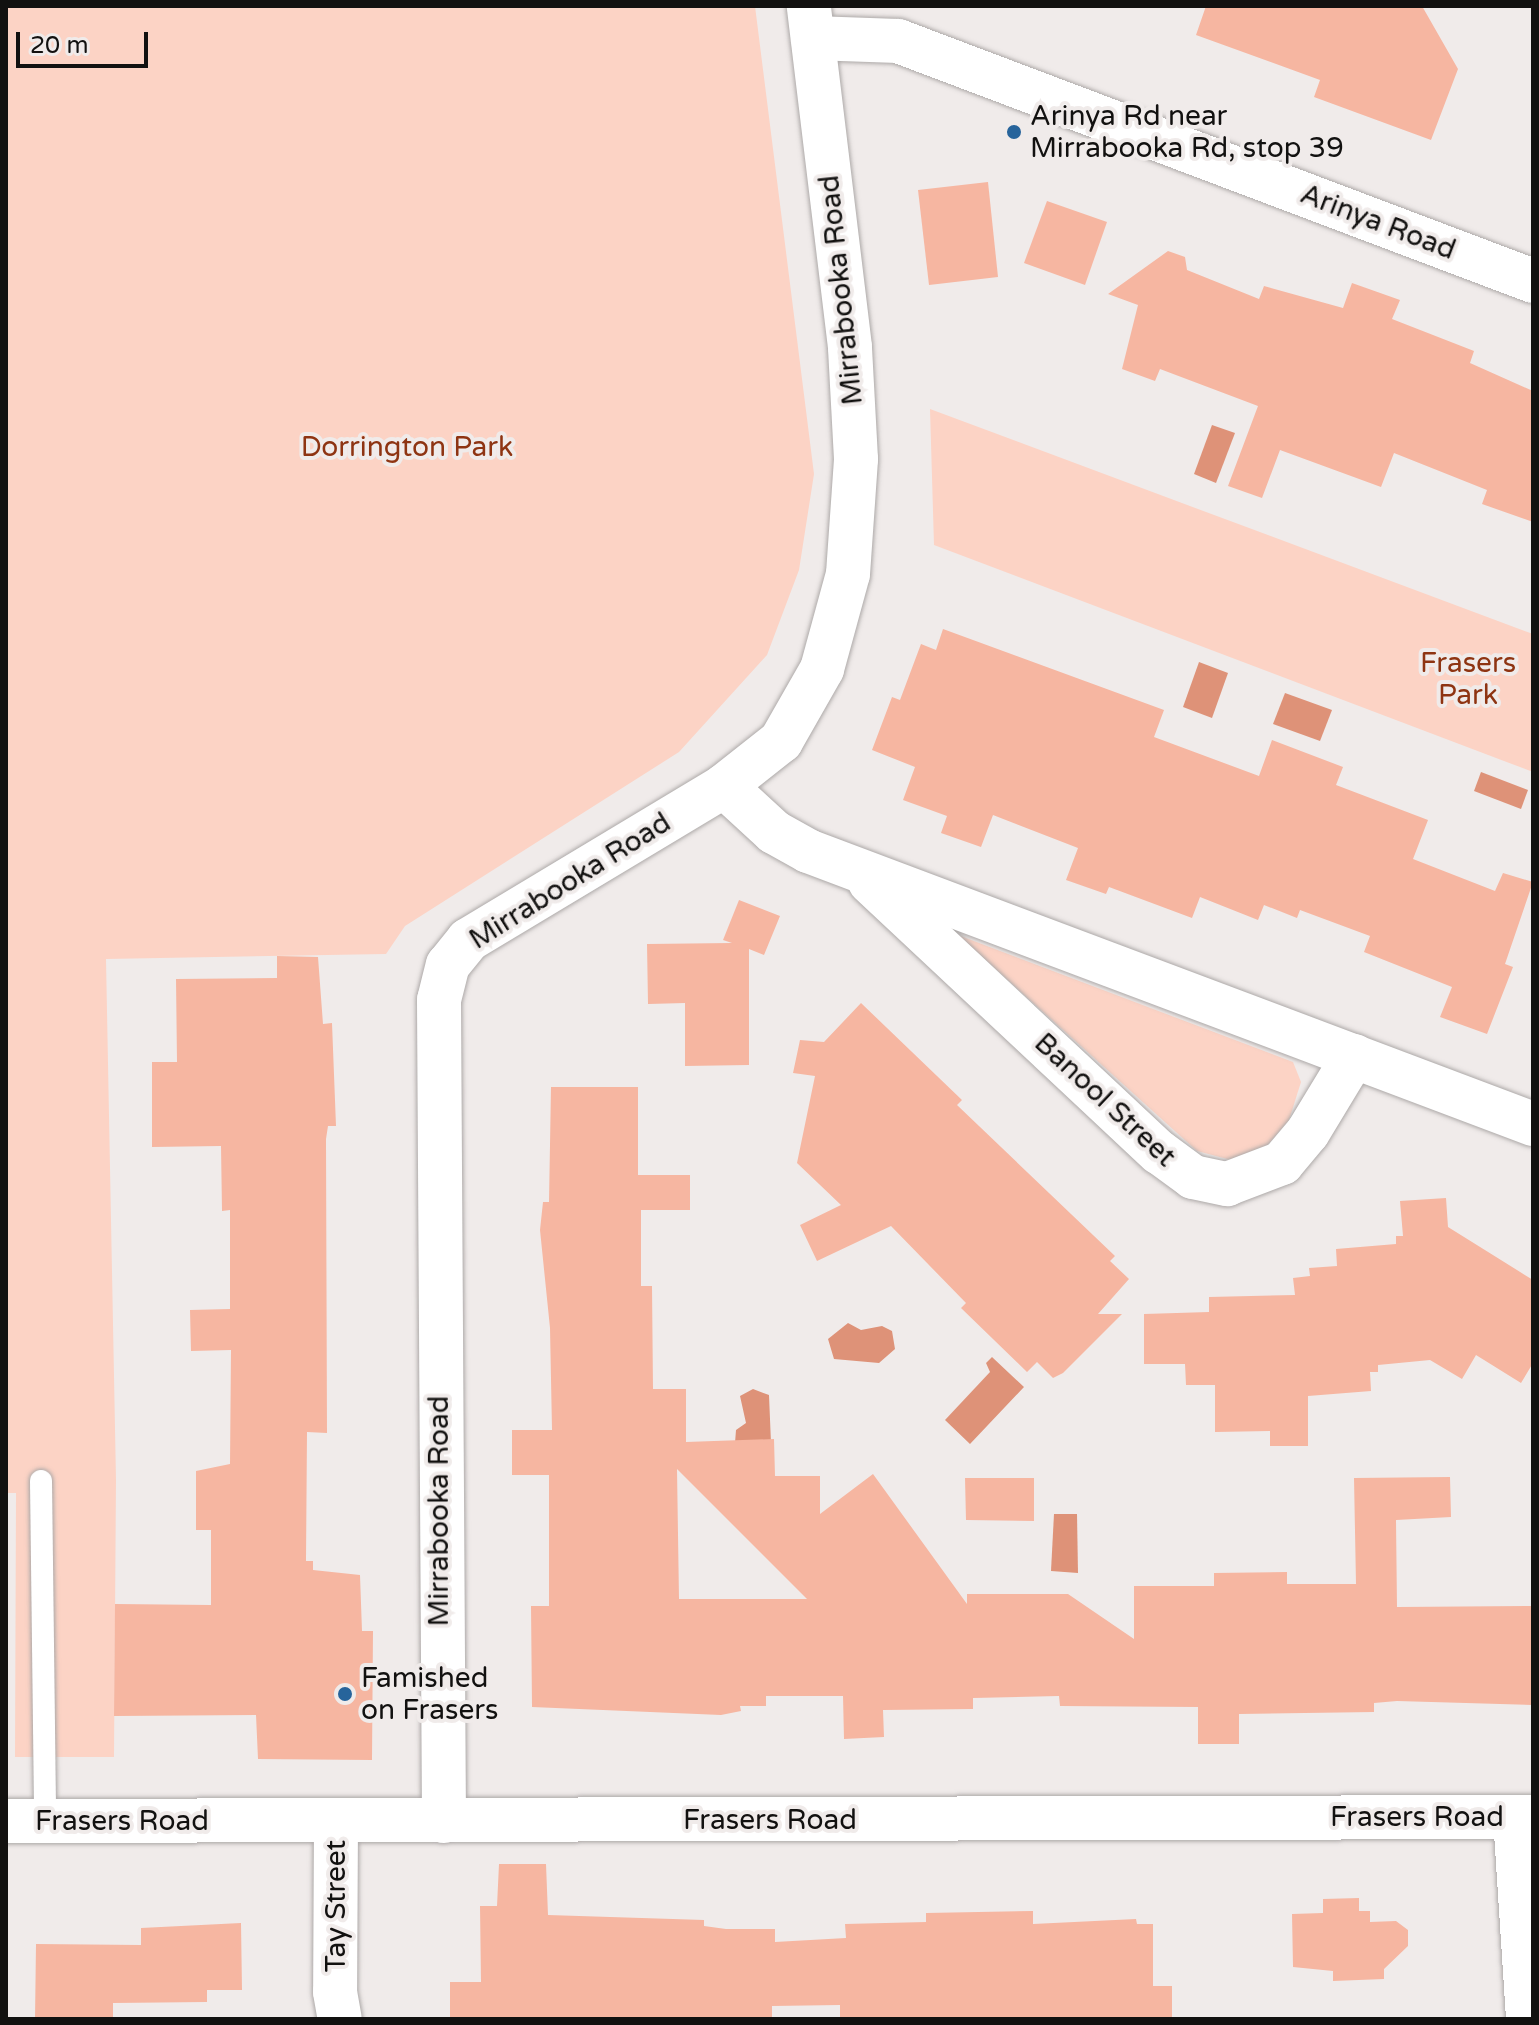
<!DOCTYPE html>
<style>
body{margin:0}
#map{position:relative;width:1539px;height:2025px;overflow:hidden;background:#f0ebea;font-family:"Varela Round",sans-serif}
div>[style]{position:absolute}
.green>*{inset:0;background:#fcd3c5}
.water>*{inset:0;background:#de9278}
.building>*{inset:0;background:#f6b6a1}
.roads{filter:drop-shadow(0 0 2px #ada9a8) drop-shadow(0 0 2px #ada9a8)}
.lane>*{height:22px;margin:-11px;padding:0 11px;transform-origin:11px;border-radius:11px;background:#fff}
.street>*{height:44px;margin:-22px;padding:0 22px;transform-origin:22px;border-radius:22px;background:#fff}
.secondary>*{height:44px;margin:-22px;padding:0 22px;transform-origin:22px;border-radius:22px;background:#fff}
.dots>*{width:22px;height:22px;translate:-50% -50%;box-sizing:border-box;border:4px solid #f0ebea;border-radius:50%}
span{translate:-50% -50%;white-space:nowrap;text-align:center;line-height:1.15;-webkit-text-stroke:8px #f0ebea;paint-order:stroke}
.poi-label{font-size:28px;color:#121110}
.left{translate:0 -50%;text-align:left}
.street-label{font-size:28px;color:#121110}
.park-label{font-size:28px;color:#8e3412}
.frame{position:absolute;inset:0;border:8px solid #121110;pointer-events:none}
.scale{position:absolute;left:16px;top:32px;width:132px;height:36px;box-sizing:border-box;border:4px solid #121110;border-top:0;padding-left:10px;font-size:24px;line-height:28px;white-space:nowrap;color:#121110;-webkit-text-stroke:6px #f0ebea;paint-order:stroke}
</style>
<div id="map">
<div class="green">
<i style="clip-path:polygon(6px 6px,755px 6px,814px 474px,799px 570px,767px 655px,679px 752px,405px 926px,386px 954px,106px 959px,116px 1480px,114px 1757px,15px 1757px,16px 1493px,6px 1493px)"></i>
<i style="clip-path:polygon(930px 409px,1533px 634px,1533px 772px,934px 545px)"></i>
<i style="clip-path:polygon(958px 935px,1293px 1062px,1301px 1082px,1289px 1120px,1266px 1147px,1231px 1160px,1197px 1151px)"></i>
</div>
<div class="water">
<i style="clip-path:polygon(1212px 425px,1235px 433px,1216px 483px,1194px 474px)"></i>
<i style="clip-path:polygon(1199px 662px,1228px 673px,1212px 718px,1183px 707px)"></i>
<i style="clip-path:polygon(1285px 693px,1332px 710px,1320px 741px,1273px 724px)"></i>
<i style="clip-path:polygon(1481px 772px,1528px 790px,1521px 809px,1474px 791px)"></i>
<i style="clip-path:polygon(848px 1323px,861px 1330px,882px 1326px,892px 1331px,895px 1349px,879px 1363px,834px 1359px,828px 1339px)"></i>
<i style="clip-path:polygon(992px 1357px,1024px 1387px,970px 1444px,945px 1420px,990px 1372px,986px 1363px)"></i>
<i style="clip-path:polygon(753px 1389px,769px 1395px,771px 1443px,735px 1443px,736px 1430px,746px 1423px,740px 1396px)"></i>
<i style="clip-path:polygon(1054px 1514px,1077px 1514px,1078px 1573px,1051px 1571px)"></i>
</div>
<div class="building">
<i style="clip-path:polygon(1206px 6px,1422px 6px,1458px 69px,1431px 140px,1314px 97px,1320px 80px,1196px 35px)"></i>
<i style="clip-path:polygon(988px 182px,998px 277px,929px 285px,918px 190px)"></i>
<i style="clip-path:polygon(1047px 201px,1107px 222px,1085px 285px,1024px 263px)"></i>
<i style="clip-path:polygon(1168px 251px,1185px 257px,1187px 270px,1259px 299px,1264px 286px,1343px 308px,1352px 283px,1400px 300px,1392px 319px,1474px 351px,1470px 363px,1533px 391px,1533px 522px,1482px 504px,1487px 490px,1394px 453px,1381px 487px,1280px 450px,1262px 498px,1228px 486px,1258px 406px,1160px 369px,1155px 381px,1122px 369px,1138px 305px,1108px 294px)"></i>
<i style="clip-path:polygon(943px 629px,1164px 710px,1154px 737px,1259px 776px,1272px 740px,1343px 767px,1336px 785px,1428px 820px,1413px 859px,1495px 891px,1503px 873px,1533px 882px,1505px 964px,1513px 967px,1487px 1034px,1440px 1017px,1452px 987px,1364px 952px,1370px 936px,1300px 910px,1297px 918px,1264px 905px,1258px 920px,1200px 897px,1192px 918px,1109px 887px,1106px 894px,1066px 880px,1078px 848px,993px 815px,981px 847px,941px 833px,947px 816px,903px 800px,915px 767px,872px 750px,892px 697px,900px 700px,921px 644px,936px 650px)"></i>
<i style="clip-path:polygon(739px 900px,780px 916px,764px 955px,749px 949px,749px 1065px,685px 1066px,685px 1003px,648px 1004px,647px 944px,732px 943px,723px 940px)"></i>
<i style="clip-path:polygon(277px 956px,318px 957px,323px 1024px,332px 1023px,336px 1126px,328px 1126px,326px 1139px,327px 1433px,307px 1432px,306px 1561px,313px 1561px,313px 1570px,360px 1575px,362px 1631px,373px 1631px,372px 1760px,258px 1759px,256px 1715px,114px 1716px,115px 1604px,211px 1605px,211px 1530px,196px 1530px,196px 1471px,230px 1464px,231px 1350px,191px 1351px,190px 1310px,230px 1309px,230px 1210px,222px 1211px,221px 1146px,152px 1147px,152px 1062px,177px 1062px,176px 979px,277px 978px)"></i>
<i style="clip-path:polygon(861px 1003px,962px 1100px,957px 1105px,1115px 1256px,1110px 1261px,1129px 1279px,1098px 1314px,1122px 1314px,1063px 1373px,1053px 1378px,1037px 1362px,1027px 1372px,961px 1308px,966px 1303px,891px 1226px,817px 1261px,800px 1225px,841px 1205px,797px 1163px,815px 1076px,793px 1073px,800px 1040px,824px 1042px)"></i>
<i style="clip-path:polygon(evenodd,551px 1087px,638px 1087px,638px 1175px,690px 1175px,690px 1210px,641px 1210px,641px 1286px,652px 1286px,653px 1389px,686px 1389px,686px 1442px,774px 1439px,775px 1476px,820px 1476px,820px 1514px,873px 1474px,967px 1604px,967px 1594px,1068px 1594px,1134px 1639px,1134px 1586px,1214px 1586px,1214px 1573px,1287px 1572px,1287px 1584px,1356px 1584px,1354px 1478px,1450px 1477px,1451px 1517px,1396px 1520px,1397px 1607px,1533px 1606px,1533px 1705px,1397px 1701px,1374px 1703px,1374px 1712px,1239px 1714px,1239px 1744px,1198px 1744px,1198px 1707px,1060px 1706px,1059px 1696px,973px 1698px,973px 1709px,883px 1710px,884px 1737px,844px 1739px,843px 1696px,766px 1696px,766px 1706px,740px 1706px,741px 1711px,721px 1715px,532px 1707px,531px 1606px,549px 1606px,549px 1475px,512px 1475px,512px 1430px,552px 1430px,550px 1328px,540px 1230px,543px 1202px,549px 1202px,551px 1087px,677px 1469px,807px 1599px,679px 1599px,677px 1469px)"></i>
<i style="clip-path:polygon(1446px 1198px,1448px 1227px,1533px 1280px,1533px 1363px,1521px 1383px,1476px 1355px,1462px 1379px,1430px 1360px,1378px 1365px,1378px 1372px,1370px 1372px,1371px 1391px,1308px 1396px,1308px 1446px,1270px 1446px,1270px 1431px,1215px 1432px,1215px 1385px,1186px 1385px,1185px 1364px,1144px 1364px,1144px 1314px,1209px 1312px,1209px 1297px,1295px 1295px,1293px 1278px,1310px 1276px,1309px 1268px,1337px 1266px,1336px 1249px,1396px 1244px,1396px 1236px,1403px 1236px,1400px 1201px)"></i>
<i style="clip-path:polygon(965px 1478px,1034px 1478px,1034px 1521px,966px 1520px)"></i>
<i style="clip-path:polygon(499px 1864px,546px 1864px,548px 1915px,704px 1920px,704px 1926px,726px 1929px,775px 1929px,775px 1942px,846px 1938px,845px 1924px,926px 1922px,926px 1913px,1033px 1911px,1033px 1924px,1136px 1919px,1137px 1924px,1153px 1924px,1153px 1986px,1172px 1986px,1172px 2019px,840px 2019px,840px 2005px,772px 2006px,772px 2019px,450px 2019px,450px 1982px,481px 1982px,480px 1906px,497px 1906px)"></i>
<i style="clip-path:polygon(1359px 1898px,1359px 1911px,1370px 1911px,1370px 1922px,1396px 1921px,1408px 1930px,1408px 1946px,1384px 1969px,1384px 1979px,1333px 1981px,1333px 1971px,1293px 1967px,1292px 1914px,1323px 1913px,1323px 1899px)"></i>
<i style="clip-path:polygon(241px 1923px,242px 1990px,207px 1990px,207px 2002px,113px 2003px,113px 2019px,35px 2019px,36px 1944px,141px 1945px,141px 1928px)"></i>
</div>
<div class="roads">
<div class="lane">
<i style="left:41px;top:1481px;width:340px;rotate:89.3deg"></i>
</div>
<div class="street">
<i style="left:724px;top:786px;width:68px;rotate:42.6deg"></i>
<i style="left:774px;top:832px;width:39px;rotate:29deg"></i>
<i style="left:808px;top:851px;width:775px;rotate:20.63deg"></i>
<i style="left:870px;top:882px;width:396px;rotate:43.1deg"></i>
<i style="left:1159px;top:1152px;width:42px;rotate:36.3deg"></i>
<i style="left:1193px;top:1177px;width:35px;rotate:12deg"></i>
<i style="left:1227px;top:1184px;width:59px;rotate:-20.9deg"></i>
<i style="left:1282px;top:1163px;width:40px;rotate:-50deg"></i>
<i style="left:1308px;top:1132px;width:89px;rotate:-58.8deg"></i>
<i style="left:336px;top:1821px;width:171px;rotate:90.3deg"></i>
<i style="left:335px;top:1992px;width:27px;rotate:80deg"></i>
</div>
<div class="secondary">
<i style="left:813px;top:38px;width:85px;rotate:2deg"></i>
<i style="left:898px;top:41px;width:679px;rotate:20.7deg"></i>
<i style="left:1515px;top:1817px;width:202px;rotate:86.3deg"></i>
<i style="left:6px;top:1821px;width:1527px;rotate:-0.15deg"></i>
<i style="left:444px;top:1821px;width:821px;rotate:-90.35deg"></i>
<i style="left:439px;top:1000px;width:36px;rotate:-76deg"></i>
<i style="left:448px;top:965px;width:32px;rotate:-51deg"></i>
<i style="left:468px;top:940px;width:299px;rotate:-31deg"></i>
<i style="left:724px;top:786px;width:73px;rotate:-38.3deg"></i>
<i style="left:781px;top:741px;width:83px;rotate:-60.3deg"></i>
<i style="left:822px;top:669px;width:98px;rotate:-74.7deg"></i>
<i style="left:848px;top:574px;width:115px;rotate:-86deg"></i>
<i style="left:856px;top:459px;width:112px;rotate:-93.1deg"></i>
<i style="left:850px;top:347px;width:343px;rotate:-96.9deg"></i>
</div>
</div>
<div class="dots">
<i style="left:1014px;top:132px;background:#27649b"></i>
<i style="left:345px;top:1694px;background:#27649b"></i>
</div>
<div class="poi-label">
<span class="left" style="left:1030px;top:132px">Arinya Rd near<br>Mirrabooka Rd, stop 39</span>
<span class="left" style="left:361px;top:1694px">Famished<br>on Frasers</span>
</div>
<div class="street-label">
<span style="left:1378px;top:222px;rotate:21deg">Arinya Road</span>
<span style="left:841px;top:290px;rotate:-96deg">Mirrabooka Road</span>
<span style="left:570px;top:881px;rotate:-32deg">Mirrabooka Road</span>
<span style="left:1105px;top:1100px;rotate:43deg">Banool Street</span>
<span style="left:439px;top:1511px;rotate:-90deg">Mirrabooka Road</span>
<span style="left:1417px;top:1817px">Frasers Road</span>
<span style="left:770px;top:1820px">Frasers Road</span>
<span style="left:122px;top:1821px">Frasers Road</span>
<span style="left:336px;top:1906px;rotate:-90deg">Tay Street</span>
</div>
<div class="park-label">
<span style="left:407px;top:447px">Dorrington Park</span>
<span style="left:1468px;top:679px">Frasers<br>Park</span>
</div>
<div class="frame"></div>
<div class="scale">20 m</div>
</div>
